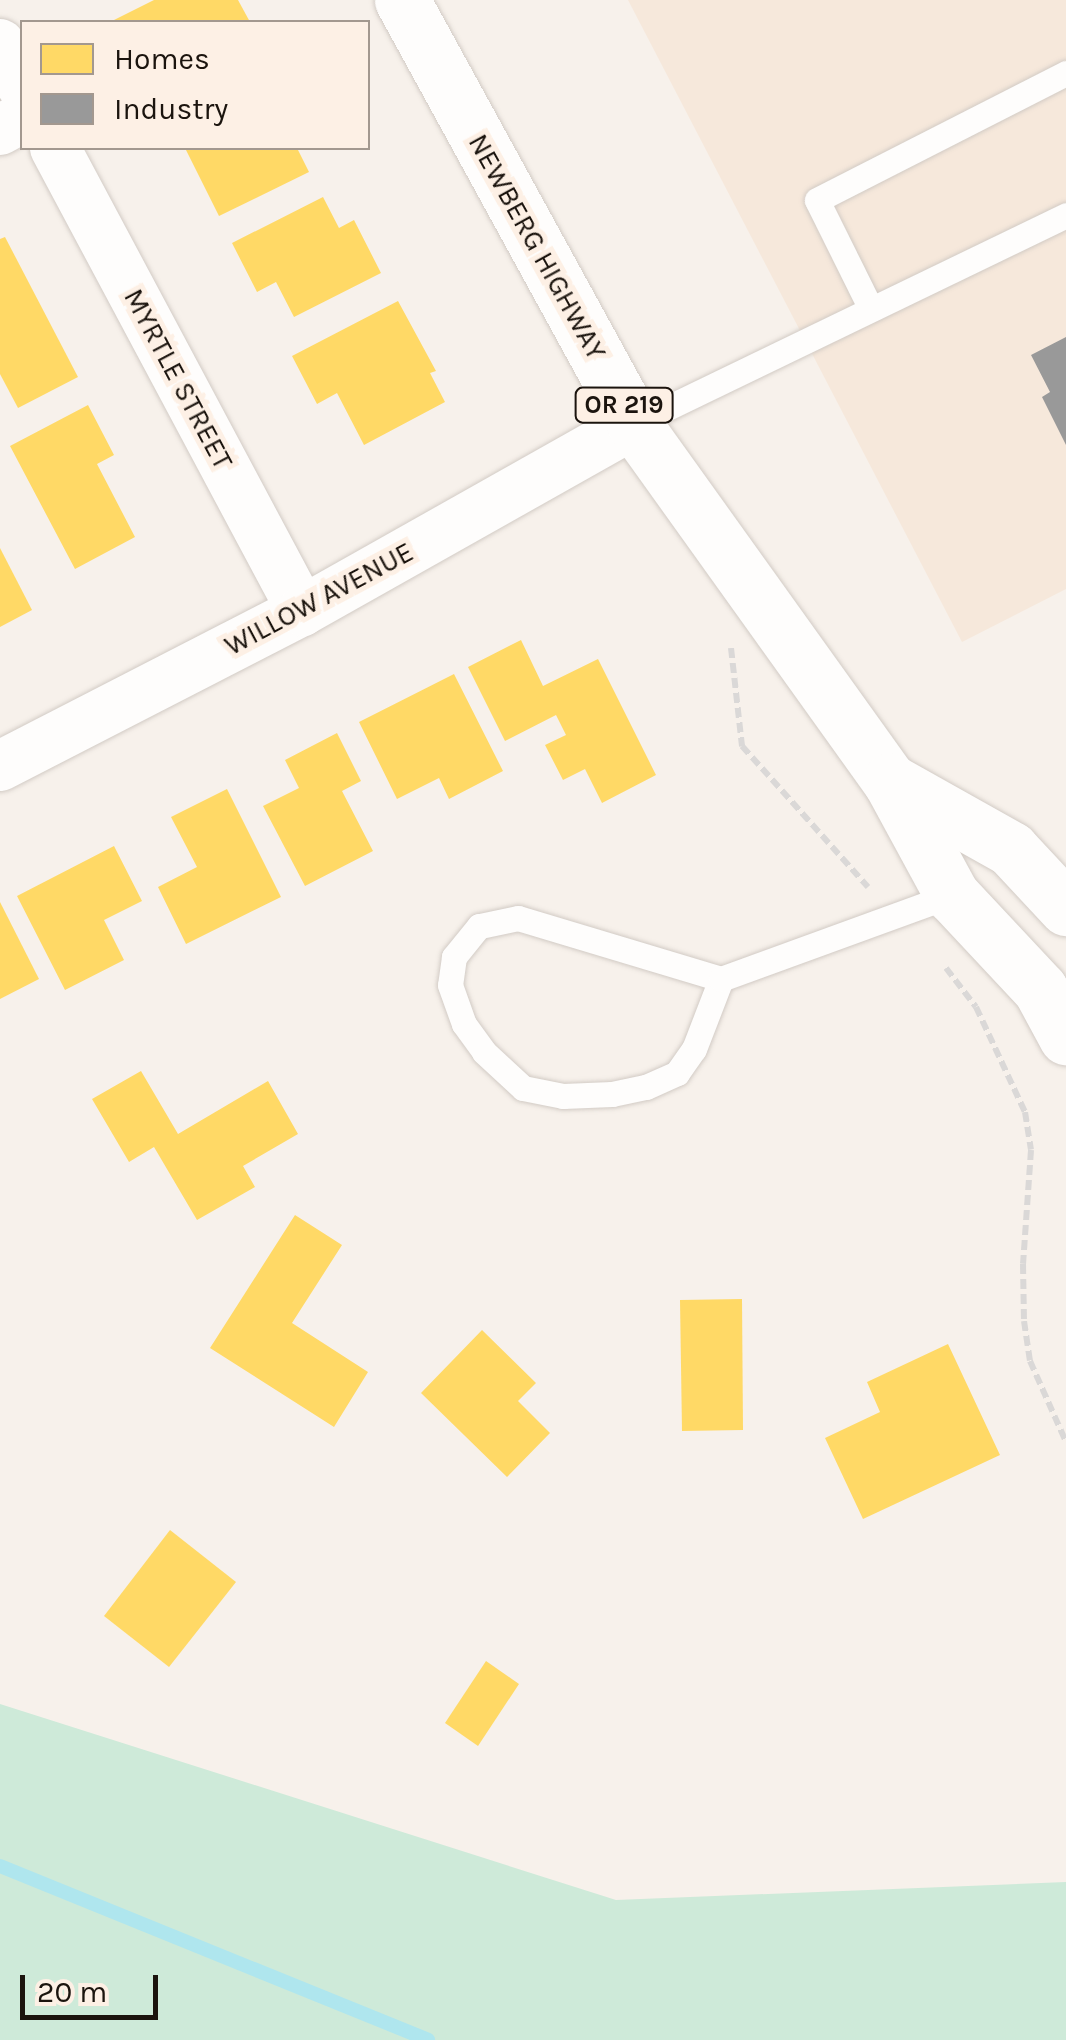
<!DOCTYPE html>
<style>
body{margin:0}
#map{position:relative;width:1066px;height:2040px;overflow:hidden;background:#f7f1eb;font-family:Karla,sans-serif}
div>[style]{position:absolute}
.built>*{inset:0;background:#f6e8db}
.green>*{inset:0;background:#ceead9}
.homes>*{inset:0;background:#ffd966}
.industry>*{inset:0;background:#999}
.stream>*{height:14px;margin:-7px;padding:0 7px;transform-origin:7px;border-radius:7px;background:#afe6ee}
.path>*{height:6px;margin-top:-3px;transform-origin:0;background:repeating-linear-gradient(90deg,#dad8d7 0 10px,transparent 0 15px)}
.roads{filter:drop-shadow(0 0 2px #d2cbc5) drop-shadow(0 0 2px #d2cbc5)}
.lane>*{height:25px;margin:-12.5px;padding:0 12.5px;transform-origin:12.5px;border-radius:12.5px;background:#fefdfc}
.street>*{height:50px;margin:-25px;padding:0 25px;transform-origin:25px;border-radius:25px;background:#fefdfc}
.primary>*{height:55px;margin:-27.5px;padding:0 27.5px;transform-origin:27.5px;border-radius:27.5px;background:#fefdfc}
span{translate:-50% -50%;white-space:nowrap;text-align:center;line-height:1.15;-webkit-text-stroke:10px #fdf0e5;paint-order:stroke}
.shield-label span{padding:2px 8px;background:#fdf0e5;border:2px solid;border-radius:8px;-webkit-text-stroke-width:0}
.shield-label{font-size:25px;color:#1b140e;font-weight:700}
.street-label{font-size:28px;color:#1b140e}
.legend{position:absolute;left:20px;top:20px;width:350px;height:130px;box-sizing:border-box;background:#fdf0e5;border:2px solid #a3988f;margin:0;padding:12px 18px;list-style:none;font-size:30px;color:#1b140e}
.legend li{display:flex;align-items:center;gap:20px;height:50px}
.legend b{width:50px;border:2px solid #a3988f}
.scale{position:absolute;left:20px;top:1975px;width:138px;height:45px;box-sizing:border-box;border:5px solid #1b140e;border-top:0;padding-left:12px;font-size:30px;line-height:35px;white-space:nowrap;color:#1b140e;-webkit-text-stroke:8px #fdf0e5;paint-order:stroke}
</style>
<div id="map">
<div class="built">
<i style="clip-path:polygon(628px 0,1066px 0,1066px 589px,962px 642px)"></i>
</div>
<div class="green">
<i style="clip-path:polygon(0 1704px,616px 1900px,1066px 1882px,1066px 2040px,0 2040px)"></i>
</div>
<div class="homes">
<i style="clip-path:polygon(154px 0,238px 0,250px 22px,110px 22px)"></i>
<i style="clip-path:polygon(185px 148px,297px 148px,309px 172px,219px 216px)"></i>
<i style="clip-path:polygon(323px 197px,339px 228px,354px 220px,381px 273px,294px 317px,276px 282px,257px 292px,232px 243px)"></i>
<i style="clip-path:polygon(5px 237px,78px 377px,18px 408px,0 374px,0 239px)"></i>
<i style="clip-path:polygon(398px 301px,436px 371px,430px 373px,445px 402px,364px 445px,337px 393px,317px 404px,292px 356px)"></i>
<i style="clip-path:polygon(88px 405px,114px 455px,97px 464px,135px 537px,75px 569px,10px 446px)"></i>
<i style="clip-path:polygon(0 548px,32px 610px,0 627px)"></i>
<i style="clip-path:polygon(521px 640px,543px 686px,598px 659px,656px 775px,602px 803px,585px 769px,563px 780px,545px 745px,566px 735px,556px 715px,505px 741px,468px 667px)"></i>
<i style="clip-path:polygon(454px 674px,503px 771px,449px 799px,439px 778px,397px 799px,359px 722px)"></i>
<i style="clip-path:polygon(337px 733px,361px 781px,342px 791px,373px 851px,305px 886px,263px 806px,299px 788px,285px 760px)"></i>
<i style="clip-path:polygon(227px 789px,281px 897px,186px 944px,158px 887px,197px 867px,171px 817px)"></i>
<i style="clip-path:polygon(114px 846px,142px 901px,104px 920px,124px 960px,65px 990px,17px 896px)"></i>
<i style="clip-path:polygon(0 902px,39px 979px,0 999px)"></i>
<i style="clip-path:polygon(141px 1071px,178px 1134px,268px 1081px,298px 1134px,243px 1166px,255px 1187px,197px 1220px,154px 1147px,129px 1162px,92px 1099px)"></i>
<i style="clip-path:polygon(295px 1215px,342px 1245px,292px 1323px,368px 1372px,334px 1427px,210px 1348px)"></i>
<i style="clip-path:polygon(742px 1299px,743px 1430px,682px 1431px,680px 1300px)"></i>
<i style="clip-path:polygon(482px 1330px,536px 1383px,518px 1401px,550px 1433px,507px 1477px,421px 1393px)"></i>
<i style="clip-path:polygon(948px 1344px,1000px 1455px,863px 1519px,825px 1438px,880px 1412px,867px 1382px)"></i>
<i style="clip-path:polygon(170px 1530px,236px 1582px,169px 1667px,104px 1616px)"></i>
<i style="clip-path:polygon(486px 1661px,519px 1684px,478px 1746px,445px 1723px)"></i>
</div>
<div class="industry">
<i style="clip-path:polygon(1066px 337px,1066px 445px,1042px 397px,1050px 392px,1031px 355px)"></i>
</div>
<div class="stream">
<i style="left:0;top:1866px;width:462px;rotate:22.1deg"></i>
</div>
<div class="path">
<i style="left:731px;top:648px;width:99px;rotate:83.6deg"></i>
<i style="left:742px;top:746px;width:189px;rotate:48.2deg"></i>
<i style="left:946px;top:968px;width:49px;rotate:52.4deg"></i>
<i style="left:976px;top:1007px;width:116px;rotate:65deg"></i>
<i style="left:1025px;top:1112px;width:38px;rotate:81deg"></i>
<i style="left:1031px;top:1150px;width:114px;rotate:94deg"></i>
<i style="left:1023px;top:1264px;width:57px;rotate:89deg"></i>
<i style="left:1024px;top:1321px;width:40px;rotate:81.5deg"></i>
<i style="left:1030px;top:1361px;width:89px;rotate:66deg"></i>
</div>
<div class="roads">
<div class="lane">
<i style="left:870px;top:307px;width:119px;rotate:-116.4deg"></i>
<i style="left:817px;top:200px;width:280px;rotate:-27deg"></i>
<i style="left:634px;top:424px;width:480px;rotate:-25.8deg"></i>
<i style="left:721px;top:979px;width:212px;rotate:-163.3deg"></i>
<i style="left:518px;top:918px;width:40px;rotate:168deg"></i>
<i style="left:479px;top:926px;width:40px;rotate:129deg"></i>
<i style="left:454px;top:957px;width:28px;rotate:98deg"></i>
<i style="left:450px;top:985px;width:41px;rotate:70.3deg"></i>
<i style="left:464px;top:1024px;width:34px;rotate:54deg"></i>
<i style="left:484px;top:1052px;width:53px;rotate:42.7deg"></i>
<i style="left:523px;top:1088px;width:41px;rotate:11.3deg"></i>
<i style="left:563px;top:1096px;width:49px;rotate:-2.3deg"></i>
<i style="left:612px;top:1094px;width:35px;rotate:-12deg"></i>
<i style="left:646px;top:1087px;width:34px;rotate:-24deg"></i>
<i style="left:677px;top:1073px;width:29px;rotate:-55deg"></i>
<i style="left:694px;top:1049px;width:75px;rotate:-68.9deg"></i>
<i style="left:721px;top:979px;width:246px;rotate:-20deg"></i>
</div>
<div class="street">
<i style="left:0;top:44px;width:47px;rotate:62.4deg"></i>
<i style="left:0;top:130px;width:25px;rotate:-29deg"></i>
<i style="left:55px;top:148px;width:525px;rotate:61.92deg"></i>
<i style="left:0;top:766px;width:339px;rotate:-27.2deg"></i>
<i style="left:302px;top:611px;width:381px;rotate:-29.4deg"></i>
</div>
<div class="primary">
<i style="left:402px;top:0;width:483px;rotate:61.3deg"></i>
<i style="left:634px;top:424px;width:439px;rotate:54.4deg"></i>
<i style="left:890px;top:781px;width:130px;rotate:61.5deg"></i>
<i style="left:952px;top:895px;width:129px;rotate:46.9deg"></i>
<i style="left:1040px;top:989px;width:55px;rotate:61.6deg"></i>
<i style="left:890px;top:781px;width:139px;rotate:29.3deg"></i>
<i style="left:1011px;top:849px;width:81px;rotate:47deg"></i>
</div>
</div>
<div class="shield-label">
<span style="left:624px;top:405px">OR 219</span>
</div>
<div class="street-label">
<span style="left:537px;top:247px;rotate:61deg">NEWBERG HIGHWAY</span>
<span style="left:178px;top:379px;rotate:62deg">MYRTLE STREET</span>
<span style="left:319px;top:599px;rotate:-28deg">WILLOW AVENUE</span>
</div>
<ul class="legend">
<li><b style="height:28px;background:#ffd966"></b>Homes</li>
<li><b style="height:28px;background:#999"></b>Industry</li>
</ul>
<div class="scale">20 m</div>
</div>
